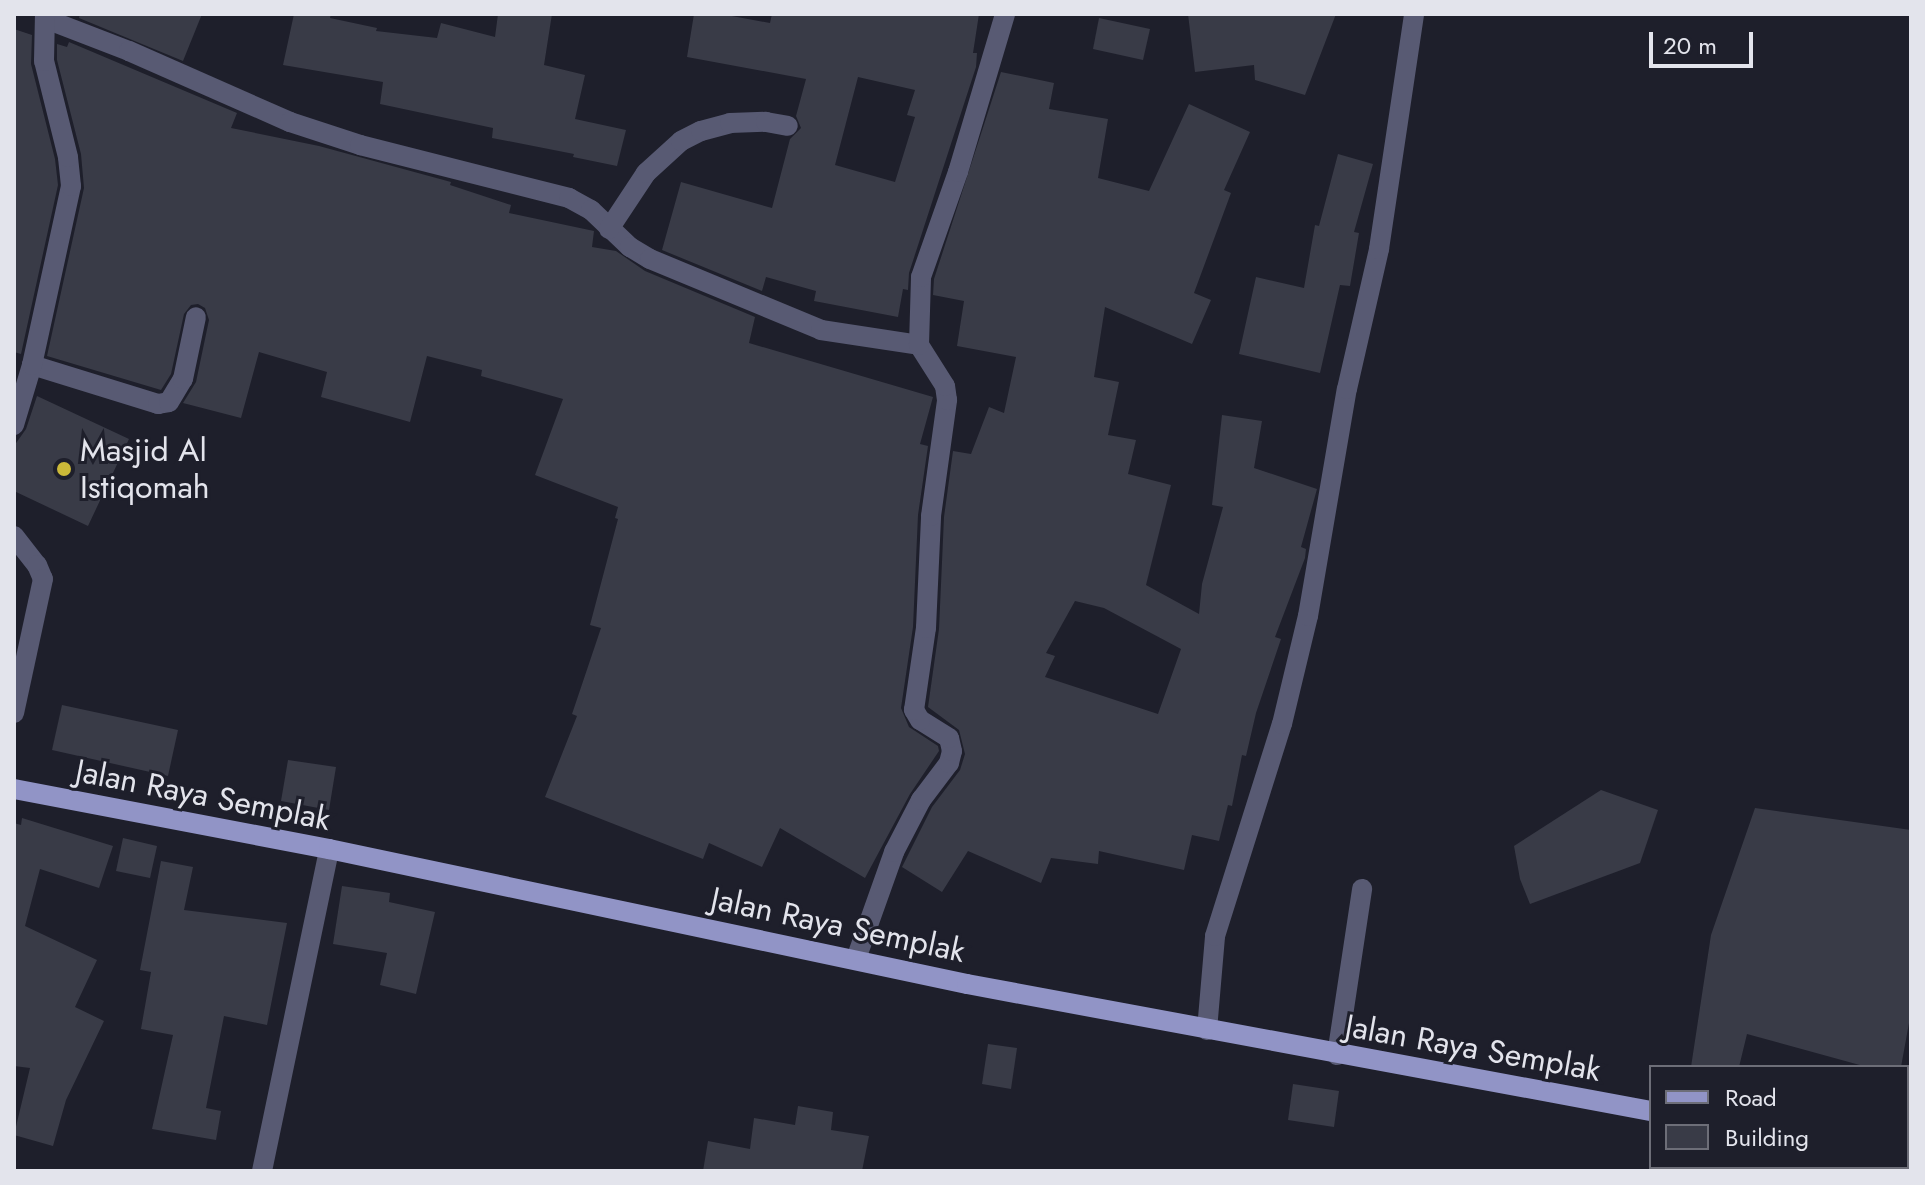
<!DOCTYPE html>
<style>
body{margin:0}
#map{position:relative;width:1925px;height:1185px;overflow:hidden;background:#1e1f2b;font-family:Jost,sans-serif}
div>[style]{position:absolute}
.building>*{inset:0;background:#393b47}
.service>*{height:20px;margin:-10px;padding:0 10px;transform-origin:10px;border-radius:10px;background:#585a73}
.minor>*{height:20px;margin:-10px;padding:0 10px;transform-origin:10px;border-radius:10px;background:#585a73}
.primary>*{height:20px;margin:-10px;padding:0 10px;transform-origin:10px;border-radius:10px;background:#9194c6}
.dots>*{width:22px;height:22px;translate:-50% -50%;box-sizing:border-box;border:4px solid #1e1f2b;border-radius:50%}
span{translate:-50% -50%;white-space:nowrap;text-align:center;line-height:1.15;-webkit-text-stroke:6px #1e1f2b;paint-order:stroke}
.poi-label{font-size:32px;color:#e3e4ec}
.left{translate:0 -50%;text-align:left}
.street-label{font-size:32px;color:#e3e4ec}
.frame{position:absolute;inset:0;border:16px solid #e3e4ec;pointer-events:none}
.legend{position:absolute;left:1649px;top:1065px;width:260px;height:104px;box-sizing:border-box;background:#1e1f2b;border:2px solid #6d6e78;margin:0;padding:10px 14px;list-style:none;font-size:24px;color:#e3e4ec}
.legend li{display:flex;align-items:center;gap:16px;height:40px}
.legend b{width:40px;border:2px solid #6d6e78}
.scale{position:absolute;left:1649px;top:32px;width:104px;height:36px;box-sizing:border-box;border:4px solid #e3e4ec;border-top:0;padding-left:10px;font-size:24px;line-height:28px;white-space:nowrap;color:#e3e4ec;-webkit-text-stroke:6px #1e1f2b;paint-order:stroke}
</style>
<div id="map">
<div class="building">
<i style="clip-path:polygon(80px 14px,202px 14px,183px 61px,79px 18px)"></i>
<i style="clip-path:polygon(294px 14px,331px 14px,330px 18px,377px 28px,376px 31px,437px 38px,441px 23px,495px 37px,498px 14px,552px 14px,544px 65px,585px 75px,575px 119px,626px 130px,617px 166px,573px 157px,574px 154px,492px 138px,493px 128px,380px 104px,383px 82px,283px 65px)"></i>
<i style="clip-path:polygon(evenodd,694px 14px,721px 14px,770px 23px,772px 14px,979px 14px,973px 53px,977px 53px,976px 67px,909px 273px,908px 290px,903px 289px,898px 317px,814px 301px,816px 291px,766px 277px,762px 291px,662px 250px,681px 182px,772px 208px,790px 139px,801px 128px,796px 116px,806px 79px,687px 57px,694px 14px,858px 77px,915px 90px,907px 115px,915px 117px,895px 182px,835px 165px,858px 77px)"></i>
<i style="clip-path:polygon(1188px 14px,1336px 14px,1305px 95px,1255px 80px,1254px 65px,1195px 72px)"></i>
<i style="clip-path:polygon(1099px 18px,1150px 29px,1143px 60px,1093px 49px)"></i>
<i style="clip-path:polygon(14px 29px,32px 35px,31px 64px,55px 159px,58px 185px,21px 354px,14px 352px)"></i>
<i style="clip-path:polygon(69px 42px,237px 113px,231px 128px,319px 146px,451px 182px,450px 185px,511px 205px,509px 213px,594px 231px,592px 247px,616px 251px,645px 271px,755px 317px,749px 343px,933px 397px,920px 444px,928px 446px,918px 515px,913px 627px,901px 708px,909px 727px,938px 746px,939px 751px,910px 794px,865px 878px,780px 828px,762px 867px,709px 843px,703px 859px,545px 797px,577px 716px,572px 714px,601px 628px,590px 625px,618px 519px,615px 518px,618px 507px,535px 475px,563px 399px,481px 376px,482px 370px,427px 356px,410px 422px,321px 397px,327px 372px,259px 352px,241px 418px,183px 403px,196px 382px,209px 320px,205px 308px,198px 304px,191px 305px,184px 314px,171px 374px,161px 390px,47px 356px,84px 188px,81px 154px,57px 60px,57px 44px,67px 47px)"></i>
<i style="clip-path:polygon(evenodd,1001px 72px,1054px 83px,1049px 109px,1108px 119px,1098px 178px,1149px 191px,1189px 104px,1250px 132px,1224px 190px,1231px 193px,1194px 293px,1211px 300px,1192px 344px,1105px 307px,1094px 377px,1119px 382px,1108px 435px,1136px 440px,1128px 474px,1171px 485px,1146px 585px,1199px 614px,1202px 584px,1223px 507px,1212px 505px,1222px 415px,1262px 421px,1254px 468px,1317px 489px,1301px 547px,1306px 549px,1305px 558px,1275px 637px,1281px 639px,1256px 713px,1246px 756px,1242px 755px,1232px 806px,1228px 805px,1219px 841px,1192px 835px,1184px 870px,1099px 851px,1098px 864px,1051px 858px,1041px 883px,968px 851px,942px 892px,902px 867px,932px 807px,960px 770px,965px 754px,959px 730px,928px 707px,939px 629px,944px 517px,953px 451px,971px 454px,989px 407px,1004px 413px,1016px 357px,957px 346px,964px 301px,933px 295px,934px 279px,1001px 72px,1075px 601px,1104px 608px,1181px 649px,1158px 714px,1045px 677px,1055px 656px,1046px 653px,1075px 601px)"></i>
<i style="clip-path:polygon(1338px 154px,1373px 164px,1354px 232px,1359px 233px,1350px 286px,1340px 285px,1320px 373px,1239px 354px,1256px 277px,1304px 288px,1315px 225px,1319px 226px)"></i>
<i style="clip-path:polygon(37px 396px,129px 439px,88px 526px,14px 491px,14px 446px,26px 429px)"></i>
<i style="clip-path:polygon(62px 705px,178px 730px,168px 776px,52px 750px)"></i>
<i style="clip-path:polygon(288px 760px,336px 767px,329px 810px,281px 801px)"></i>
<i style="clip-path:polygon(1601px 790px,1658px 810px,1640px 863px,1530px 904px,1520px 879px,1514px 846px)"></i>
<i style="clip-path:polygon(1755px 808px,1911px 830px,1911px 1012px,1901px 1067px,1867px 1067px,1747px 1034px,1739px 1067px,1691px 1067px,1711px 935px)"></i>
<i style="clip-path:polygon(22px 818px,113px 846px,99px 888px,40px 869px,25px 926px,97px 960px,75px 1007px,104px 1021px,66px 1100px,53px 1146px,14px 1135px,30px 1068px,14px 1066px,14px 823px,21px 825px)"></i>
<i style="clip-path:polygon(123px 838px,157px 846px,150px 878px,116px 871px)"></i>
<i style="clip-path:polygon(161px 861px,193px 867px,184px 910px,287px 923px,267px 1025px,224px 1016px,206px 1108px,221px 1111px,216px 1140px,152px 1129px,173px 1035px,141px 1029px,151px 972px,140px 970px)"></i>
<i style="clip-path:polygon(342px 886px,390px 893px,389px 902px,435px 912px,416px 994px,380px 985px,387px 953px,333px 944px)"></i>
<i style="clip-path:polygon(988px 1044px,1017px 1048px,1011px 1089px,982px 1084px)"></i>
<i style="clip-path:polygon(1293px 1084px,1339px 1091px,1334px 1127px,1288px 1120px)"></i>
<i style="clip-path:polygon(798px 1106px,833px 1112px,831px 1130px,869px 1136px,862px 1171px,703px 1171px,708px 1141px,750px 1149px,754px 1118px,795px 1125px)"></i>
</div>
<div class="service">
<i style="left:1337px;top:1055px;width:168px;rotate:-81.4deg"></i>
<i style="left:1907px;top:1096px;width:4px"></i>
</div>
<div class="minor">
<i style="left:46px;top:19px;width:89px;rotate:21.1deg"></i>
<i style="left:129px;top:51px;width:176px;rotate:23.8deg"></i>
<i style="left:290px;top:122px;width:74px;rotate:18.2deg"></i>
<i style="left:360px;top:145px;width:216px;rotate:14.2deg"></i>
<i style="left:569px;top:198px;width:25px;rotate:29deg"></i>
<i style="left:591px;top:210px;width:54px;rotate:43.5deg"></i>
<i style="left:630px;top:247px;width:23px;rotate:31deg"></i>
<i style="left:650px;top:259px;width:185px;rotate:22.5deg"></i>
<i style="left:821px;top:330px;width:99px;rotate:8.7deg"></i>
<i style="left:609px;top:229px;width:67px;rotate:-56.5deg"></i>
<i style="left:646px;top:173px;width:47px;rotate:-42.4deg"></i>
<i style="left:681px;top:141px;width:22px;rotate:-27deg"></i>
<i style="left:701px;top:131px;width:30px;rotate:-15deg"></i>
<i style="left:730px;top:123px;width:36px;rotate:-2deg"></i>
<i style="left:766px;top:122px;width:22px;rotate:10deg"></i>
<i style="left:32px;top:365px;width:132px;rotate:17.2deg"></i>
<i style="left:158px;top:404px;width:11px;rotate:-10deg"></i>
<i style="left:169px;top:402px;width:27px;rotate:-59deg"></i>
<i style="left:183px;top:379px;width:63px;rotate:-78.2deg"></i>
<i style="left:14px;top:425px;width:63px;rotate:-73.3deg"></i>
<i style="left:32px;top:365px;width:183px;rotate:-77.7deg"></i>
<i style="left:71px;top:186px;width:29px;rotate:-96deg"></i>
<i style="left:68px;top:157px;width:99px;rotate:-104deg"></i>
<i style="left:44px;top:61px;width:47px;rotate:-88.8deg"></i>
<i style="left:14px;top:536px;width:37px;rotate:52deg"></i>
<i style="left:37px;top:565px;width:15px;rotate:67deg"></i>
<i style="left:43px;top:579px;width:137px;rotate:102.2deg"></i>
<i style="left:856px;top:959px;width:114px;rotate:-70.4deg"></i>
<i style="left:894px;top:852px;width:59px;rotate:-62.6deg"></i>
<i style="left:921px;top:800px;width:46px;rotate:-52.9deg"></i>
<i style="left:949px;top:763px;width:12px;rotate:-76deg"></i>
<i style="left:952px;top:751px;width:13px;rotate:-103deg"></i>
<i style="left:949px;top:738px;width:34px;rotate:-148deg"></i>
<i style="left:920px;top:720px;width:12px;rotate:-121deg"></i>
<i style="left:914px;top:710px;width:83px;rotate:-81.7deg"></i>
<i style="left:926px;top:628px;width:112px;rotate:-87.4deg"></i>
<i style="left:931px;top:516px;width:117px;rotate:-82.1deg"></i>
<i style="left:947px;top:400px;width:14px;rotate:-98deg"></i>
<i style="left:945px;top:386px;width:49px;rotate:-122.4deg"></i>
<i style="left:919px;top:345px;width:68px;rotate:-88.3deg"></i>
<i style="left:921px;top:277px;width:111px;rotate:-70.6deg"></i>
<i style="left:958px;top:172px;width:165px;rotate:-73.4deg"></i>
<i style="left:1207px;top:1030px;width:94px;rotate:-85.1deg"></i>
<i style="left:1215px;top:936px;width:222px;rotate:-72.5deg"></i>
<i style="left:1282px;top:724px;width:111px;rotate:-76.5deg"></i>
<i style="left:1308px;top:616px;width:230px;rotate:-80.3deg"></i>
<i style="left:1347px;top:389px;width:144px;rotate:-77.1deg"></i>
<i style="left:1379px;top:249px;width:238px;rotate:-81.5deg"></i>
<i style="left:262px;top:1171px;width:329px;rotate:-78.2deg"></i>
</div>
<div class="primary">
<i style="left:14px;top:789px;width:321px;rotate:10.8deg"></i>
<i style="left:329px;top:849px;width:652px;rotate:11.95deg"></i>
<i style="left:967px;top:984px;width:696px;rotate:10.52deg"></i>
<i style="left:1907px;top:1161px;width:4px;rotate:14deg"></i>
</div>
<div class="dots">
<i style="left:64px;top:469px;background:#cbb939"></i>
</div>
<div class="poi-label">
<span class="left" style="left:80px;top:469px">Masjid Al<br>Istiqomah</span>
</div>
<div class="street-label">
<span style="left:203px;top:795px;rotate:11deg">Jalan Raya Semplak</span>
<span style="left:838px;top:925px;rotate:12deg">Jalan Raya Semplak</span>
<span style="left:1473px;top:1048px;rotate:10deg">Jalan Raya Semplak</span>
</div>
<div class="frame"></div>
<ul class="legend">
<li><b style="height:10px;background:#9194c6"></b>Road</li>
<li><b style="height:22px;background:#393b47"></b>Building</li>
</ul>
<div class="scale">20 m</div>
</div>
